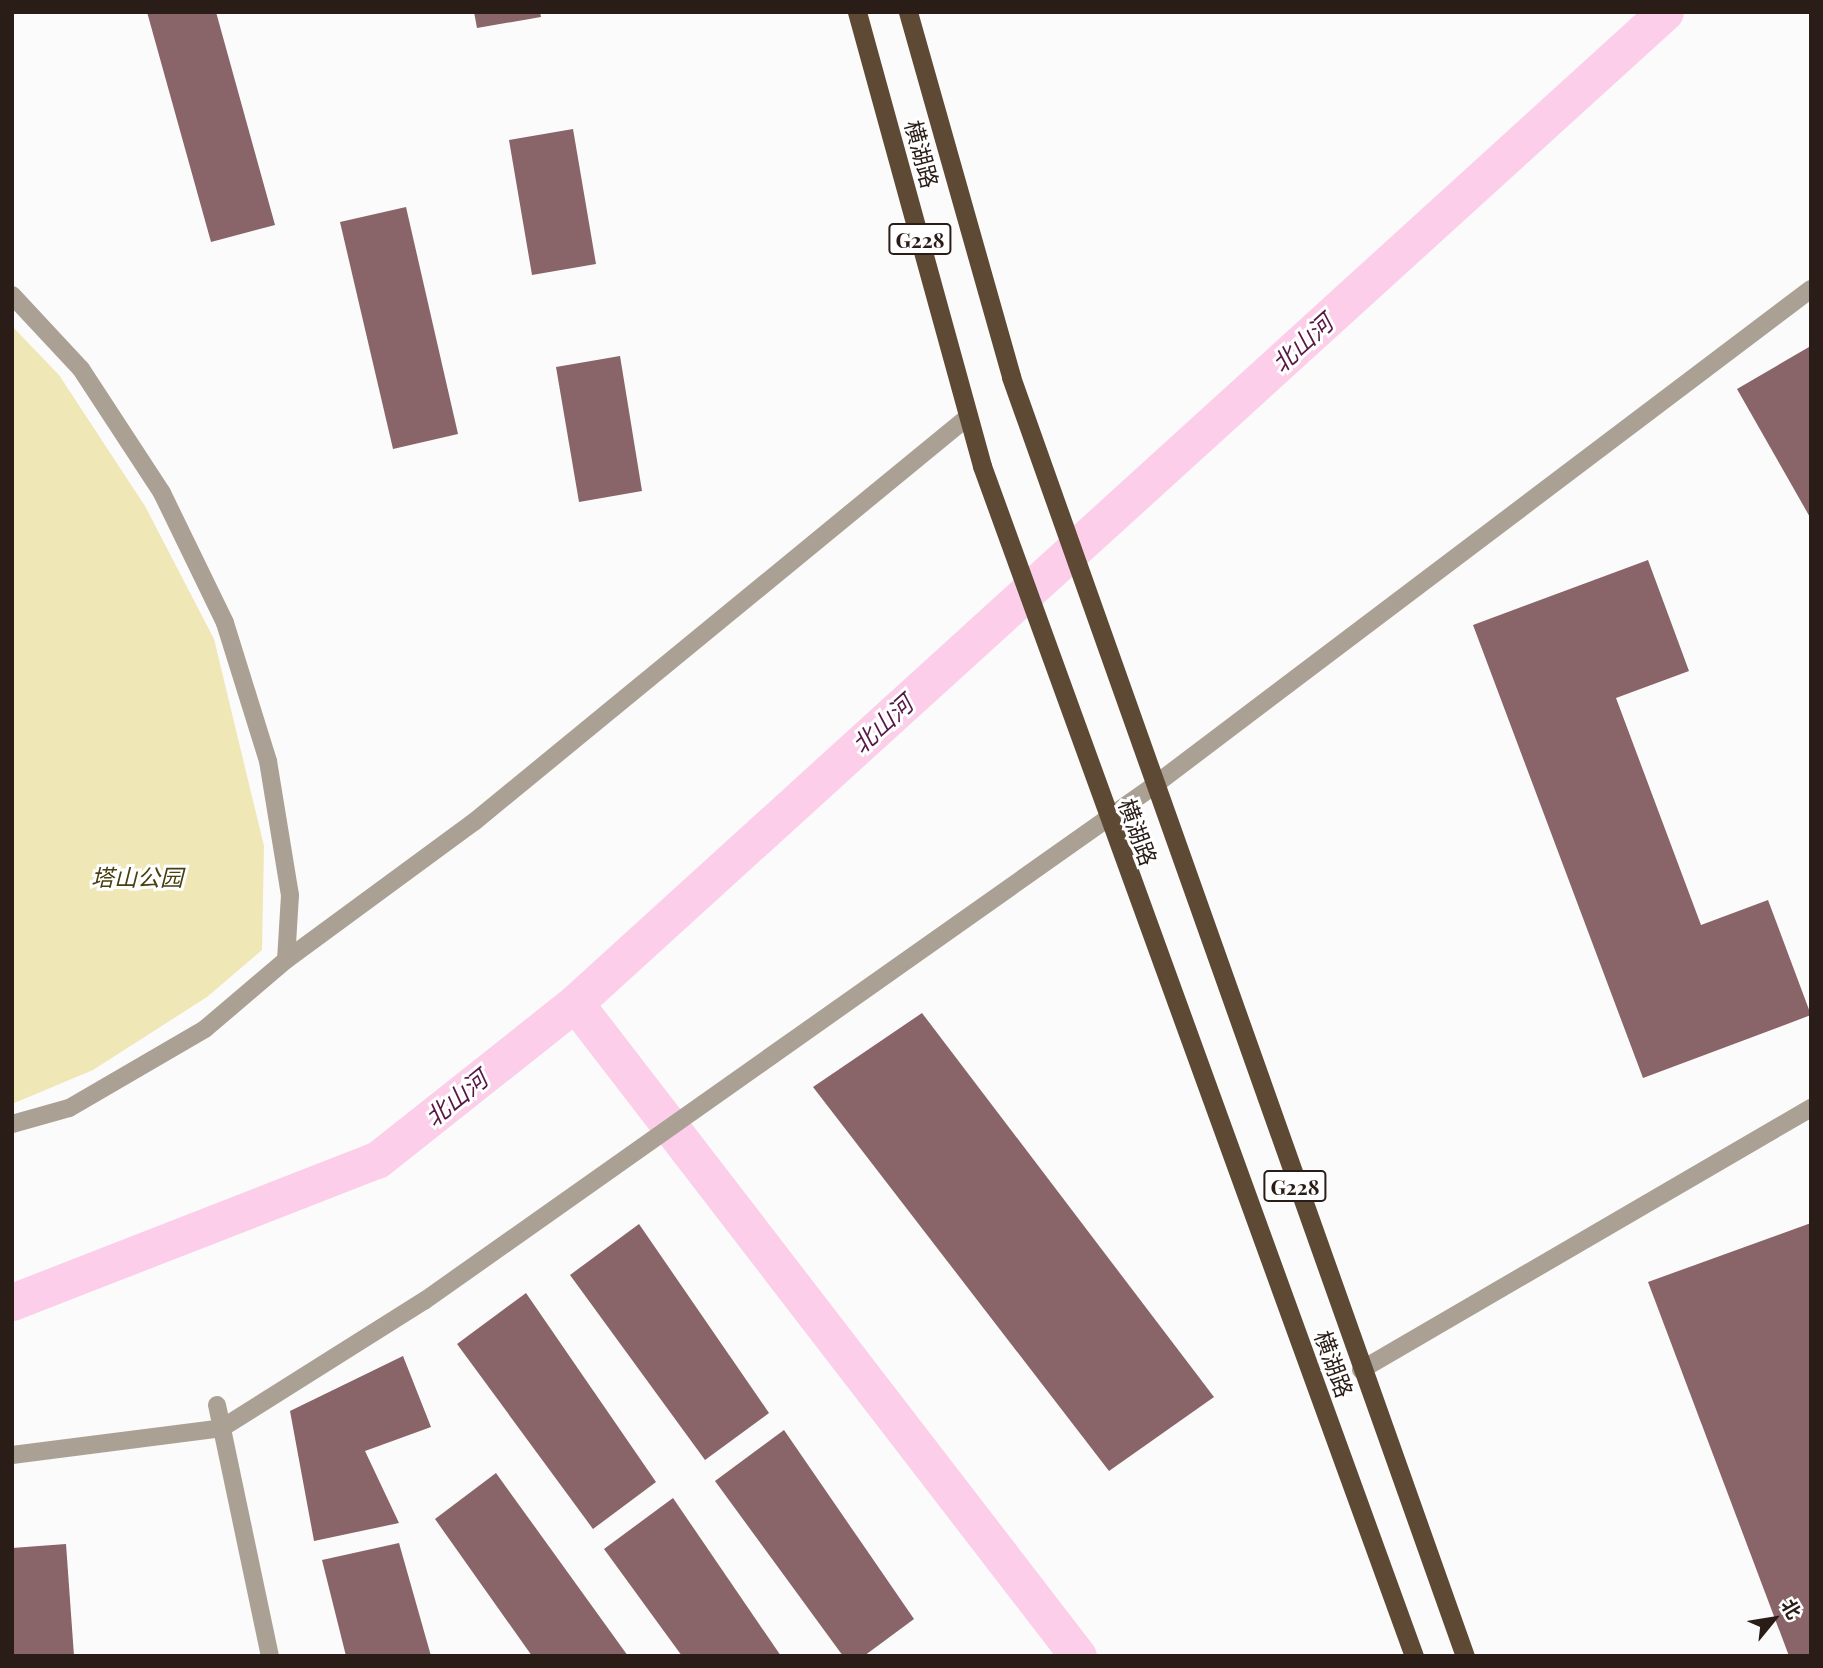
<!DOCTYPE html>
<meta charset="utf-8">
<style>
body{margin:0}
#map{position:relative;width:1823px;height:1668px;overflow:hidden;background:#fbfbfb;font-family:"Playfair Display","Noto Sans SC",serif}
div>[style]{position:absolute}
.green>*{inset:0;background:#f0e7b7}
.canal>*{height:37px;margin:-18.5px;padding:0 18.5px;transform-origin:18.5px;border-radius:18.5px;background:#fccee9}
.building>*{inset:0;background:#896468}
.minor>*{height:18px;margin:-9px;padding:0 9px;transform-origin:9px;border-radius:9px;background:#aba094}
.tertiary>*{height:18px;margin:-9px;padding:0 9px;transform-origin:9px;border-radius:9px;background:#aba094}
.trunk>*{height:19px;margin:-9.5px;padding:0 9.5px;transform-origin:9.5px;border-radius:9.5px;background:#5e4a34}
span{translate:-50% -50%;white-space:nowrap;text-align:center;line-height:1.15;-webkit-text-stroke:6px #fff;paint-order:stroke}
.shield-label span{padding:2px 5px;background:#fff;border:2px solid;border-radius:5px;-webkit-text-stroke-width:0}
.shield-label{font-size:21px;color:#2a1d18;font-weight:700}
.street-label{font-size:23px;color:#2a1d18}
.park-label{font-size:23px;color:#484011;font-style:italic}
.water-label{font-size:24px;color:#581845;font-style:italic}
.frame{position:absolute;inset:0;border:14px solid #2a1d18;pointer-events:none}
.north{position:absolute;left:1739px;top:1584px;width:70px;height:70px;-webkit-text-stroke:5px #fff;paint-order:stroke;rotate:60deg;font-size:19px;font-weight:700;line-height:28px;text-align:center;color:#2a1d18}
.north::after{content:'';display:block;margin:auto;width:24px;height:32px;background:#2a1d18;clip-path:polygon(50% 0,100% 100%,50% 72%,0 100%)}
</style>
<div id="map">
<div class="green">
<i style="clip-path:polygon(12px 326px,59px 375px,145px 506px,214px 639px,264px 846px,262px 950px,207px 997px,93px 1070px,12px 1104px)"></i>
</div>
<div class="canal">
<i style="left:575px;top:1003px;width:824px;rotate:52.39deg"></i>
<i style="left:12px;top:1302px;width:392px;rotate:-21.3deg"></i>
<i style="left:377px;top:1160px;width:253px;rotate:-38.4deg"></i>
<i style="left:575px;top:1003px;width:1473px;rotate:-42.28deg"></i>
</div>
<div class="building">
<i style="clip-path:polygon(147px 12px,216px 12px,275px 225px,211px 242px)"></i>
<i style="clip-path:polygon(474px 12px,540px 12px,541px 17px,477px 28px)"></i>
<i style="clip-path:polygon(573px 129px,596px 264px,532px 275px,509px 140px)"></i>
<i style="clip-path:polygon(406px 207px,458px 434px,393px 449px,340px 222px)"></i>
<i style="clip-path:polygon(1809px 347px,1811px 350px,1811px 519px,1737px 389px)"></i>
<i style="clip-path:polygon(620px 356px,642px 491px,579px 502px,556px 367px)"></i>
<i style="clip-path:polygon(1648px 560px,1689px 671px,1616px 698px,1701px 925px,1768px 900px,1811px 1015px,1643px 1078px,1473px 625px)"></i>
<i style="clip-path:polygon(922px 1013px,1214px 1397px,1109px 1471px,813px 1087px)"></i>
<i style="clip-path:polygon(1811px 1223px,1811px 1656px,1789px 1656px,1648px 1282px)"></i>
<i style="clip-path:polygon(639px 1224px,769px 1413px,705px 1460px,570px 1275px)"></i>
<i style="clip-path:polygon(526px 1293px,656px 1482px,593px 1529px,457px 1344px)"></i>
<i style="clip-path:polygon(403px 1356px,431px 1427px,365px 1451px,399px 1523px,314px 1541px,290px 1411px)"></i>
<i style="clip-path:polygon(784px 1430px,914px 1619px,864px 1656px,843px 1656px,715px 1481px)"></i>
<i style="clip-path:polygon(496px 1473px,628px 1656px,532px 1656px,435px 1519px)"></i>
<i style="clip-path:polygon(673px 1498px,781px 1656px,682px 1656px,604px 1549px)"></i>
<i style="clip-path:polygon(399px 1543px,431px 1656px,346px 1656px,322px 1560px)"></i>
<i style="clip-path:polygon(66px 1544px,74px 1656px,12px 1656px,12px 1548px)"></i>
</div>
<div class="minor">
<i style="left:1152px;top:787px;width:826px;rotate:-37.08deg"></i>
<i style="left:286px;top:960px;width:233px;rotate:-36.3deg"></i>
<i style="left:474px;top:822px;width:640px;rotate:-39.36deg"></i>
<i style="left:1361px;top:1370px;width:521px;rotate:-30.21deg"></i>
<i style="left:217px;top:1405px;width:257px;rotate:78.1deg"></i>
</div>
<div class="tertiary">
<i style="left:12px;top:295px;width:101px;rotate:47deg"></i>
<i style="left:81px;top:369px;width:148px;rotate:56.8deg"></i>
<i style="left:162px;top:493px;width:144px;rotate:64.1deg"></i>
<i style="left:225px;top:623px;width:145px;rotate:72.7deg"></i>
<i style="left:268px;top:761px;width:136px;rotate:80.7deg"></i>
<i style="left:290px;top:895px;width:65px;rotate:93.5deg"></i>
<i style="left:286px;top:960px;width:106px;rotate:139.6deg"></i>
<i style="left:205px;top:1029px;width:157px;rotate:149.8deg"></i>
<i style="left:69px;top:1108px;width:59px;rotate:164.3deg"></i>
<i style="left:12px;top:1455px;width:212px;rotate:-7.3deg"></i>
<i style="left:222px;top:1428px;width:239px;rotate:-32.2deg"></i>
<i style="left:424px;top:1301px;width:891px;rotate:-35.22deg"></i>
</div>
<div class="trunk">
<i style="left:857px;top:12px;width:471px;rotate:74.6deg"></i>
<i style="left:982px;top:466px;width:1266px;rotate:70.05deg"></i>
<i style="left:908px;top:12px;width:379px;rotate:74.2deg"></i>
<i style="left:1011px;top:377px;width:1357px;rotate:70.46deg"></i>
</div>
<div class="shield-label">
<span style="left:920px;top:239px">G228</span>
<span style="left:1295px;top:1186px">G228</span>
</div>
<div class="street-label">
<span style="left:922px;top:154px;rotate:75deg">横湖路</span>
<span style="left:1138px;top:832px;rotate:70deg">横湖路</span>
<span style="left:1334px;top:1364px;rotate:70deg">横湖路</span>
</div>
<div class="park-label">
<span style="left:137px;top:877px">塔山公园</span>
</div>
<div class="water-label">
<span style="left:1302px;top:343px;rotate:-42deg">北山河</span>
<span style="left:882px;top:724px;rotate:-42deg">北山河</span>
<span style="left:456px;top:1098px;rotate:-39deg">北山河</span>
</div>
<div class="frame"></div>
<div class="north">北</div>
</div>
